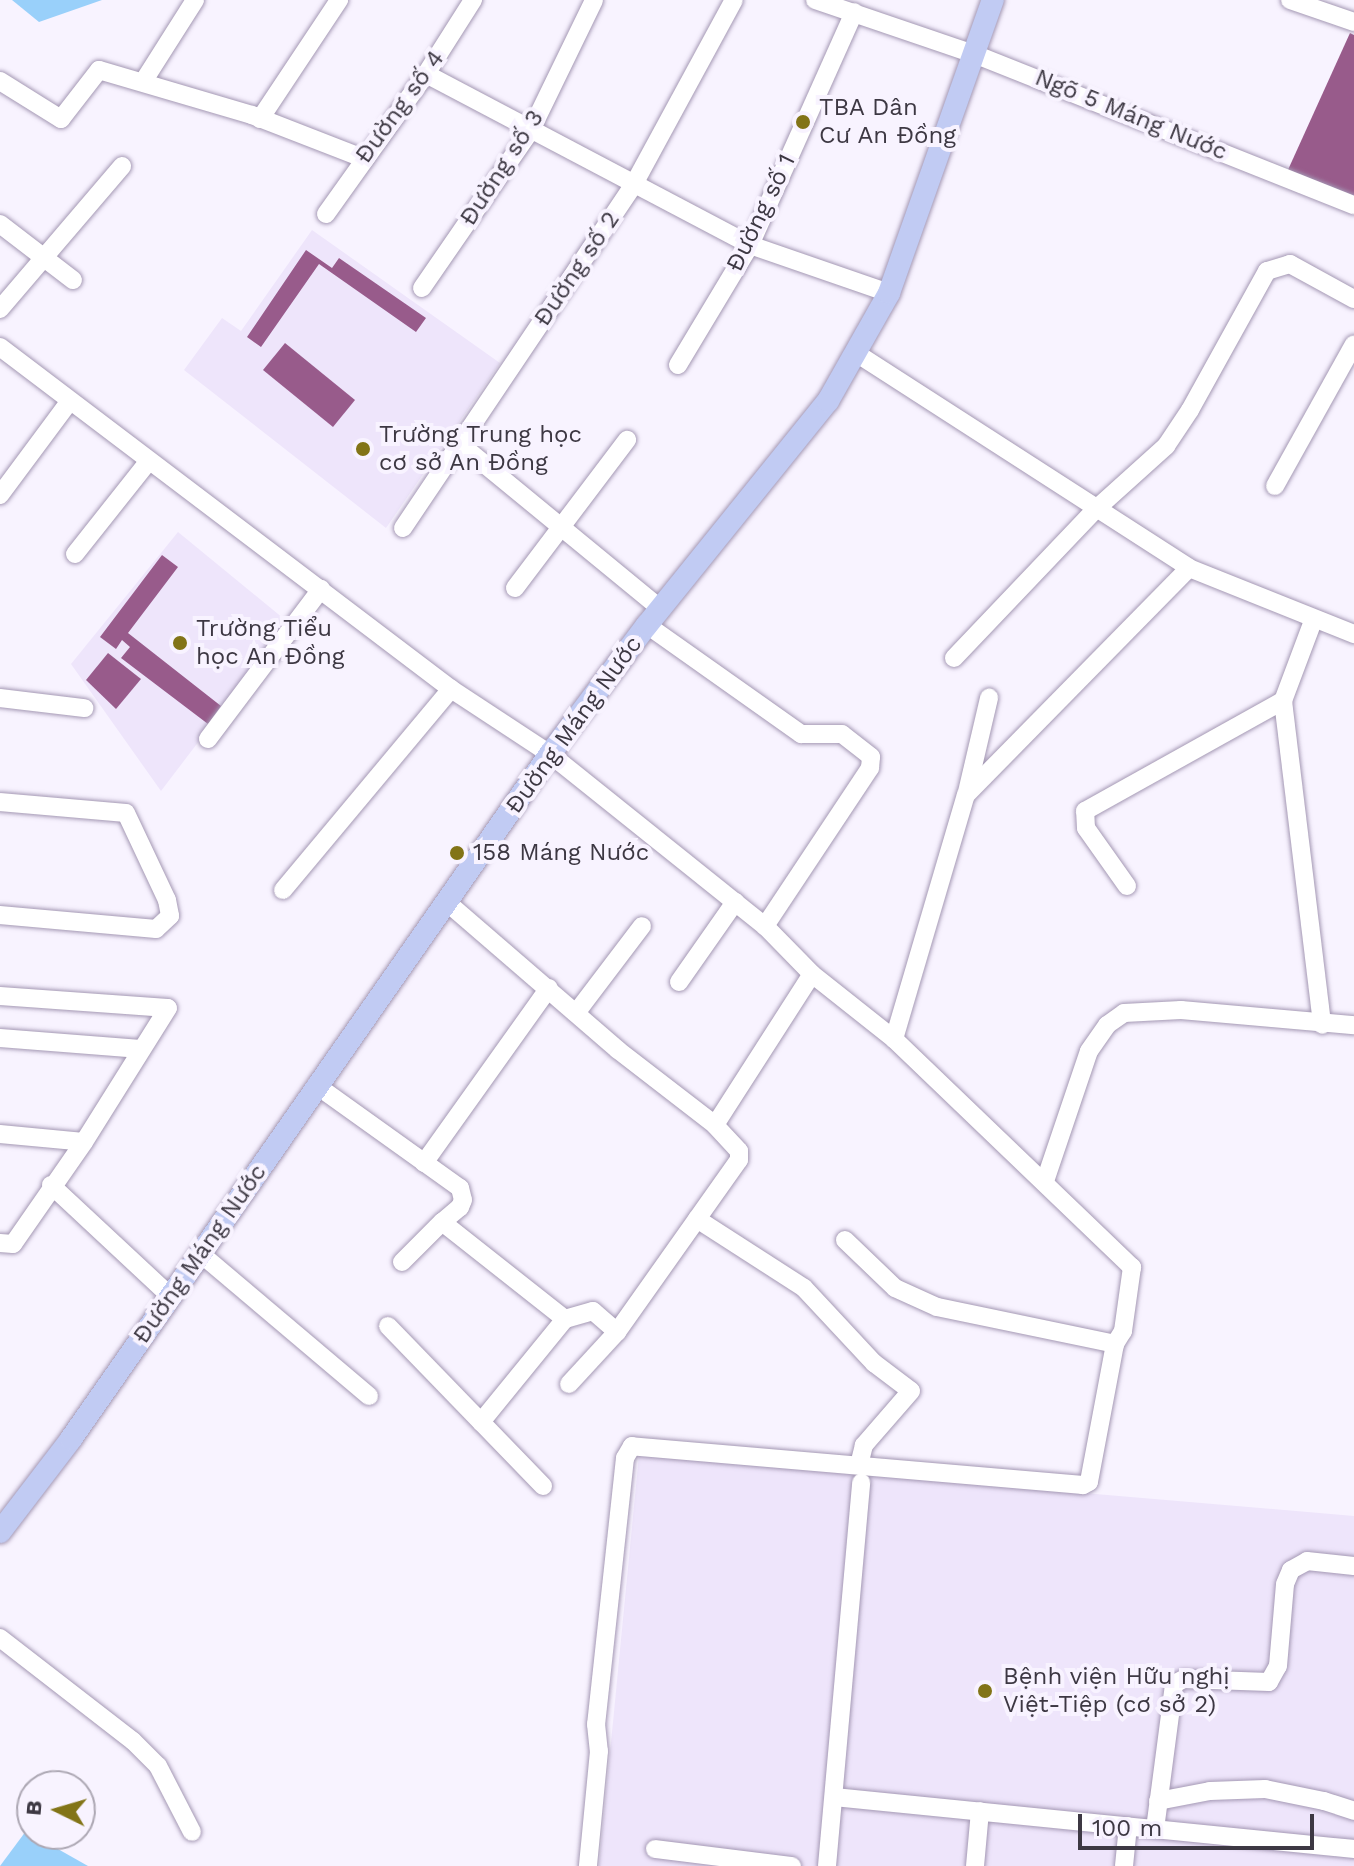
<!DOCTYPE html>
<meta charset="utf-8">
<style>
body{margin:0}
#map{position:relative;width:1354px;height:1866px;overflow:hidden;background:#f8f3ff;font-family:"Work Sans",sans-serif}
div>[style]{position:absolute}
.built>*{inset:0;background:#eee5fb}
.water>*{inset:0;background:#99d0fa}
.building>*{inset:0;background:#985b8b}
.roads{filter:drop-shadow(0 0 2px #a498b4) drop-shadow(0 0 2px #a498b4)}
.minor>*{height:18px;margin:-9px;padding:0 9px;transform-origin:9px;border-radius:9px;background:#fff}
.major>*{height:22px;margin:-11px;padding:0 11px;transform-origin:11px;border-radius:11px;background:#c1cbf3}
.dots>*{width:22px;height:22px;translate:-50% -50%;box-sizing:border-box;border:4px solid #f8f3ff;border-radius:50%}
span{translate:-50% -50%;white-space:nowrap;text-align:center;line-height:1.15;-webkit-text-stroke:8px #f8f3ff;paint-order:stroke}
.street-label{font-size:24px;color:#3d3843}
.poi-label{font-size:24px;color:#3d3843}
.left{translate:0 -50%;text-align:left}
.north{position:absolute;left:16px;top:1770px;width:80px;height:80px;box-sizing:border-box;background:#f8f3ff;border:2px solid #ada8b4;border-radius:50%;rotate:275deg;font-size:22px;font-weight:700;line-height:32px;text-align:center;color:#3d3843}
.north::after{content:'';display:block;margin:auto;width:28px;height:36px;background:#827417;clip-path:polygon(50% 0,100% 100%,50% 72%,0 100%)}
.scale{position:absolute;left:1078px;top:1814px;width:236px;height:36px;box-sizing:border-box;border:4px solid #3d3843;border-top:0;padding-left:10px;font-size:24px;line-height:28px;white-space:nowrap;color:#3d3843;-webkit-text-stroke:6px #f8f3ff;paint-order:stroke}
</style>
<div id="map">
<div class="built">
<i style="clip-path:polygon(312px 230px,500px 363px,386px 528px,184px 370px,222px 318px,241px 331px)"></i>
<i style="clip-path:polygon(178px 532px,289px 623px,161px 791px,71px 664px)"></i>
<i style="clip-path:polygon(639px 1455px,1354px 1516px,1354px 1866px,599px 1866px)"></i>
</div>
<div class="water">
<i style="clip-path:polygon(12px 0,102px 0,39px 22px)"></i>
<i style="clip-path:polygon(26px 1831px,88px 1866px,0 1866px)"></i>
</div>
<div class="building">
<i style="clip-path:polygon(1350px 33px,1354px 35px,1354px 198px,1287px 172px)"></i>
<i style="clip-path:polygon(306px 250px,332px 268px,339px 258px,426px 318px,416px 332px,319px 264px,261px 347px,247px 337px)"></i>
<i style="clip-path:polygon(285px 343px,355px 400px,333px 427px,263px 370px)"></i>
<i style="clip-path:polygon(162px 555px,178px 567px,128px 633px,221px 706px,208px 724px,121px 658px,130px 647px,122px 640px,116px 649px,100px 637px)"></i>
<i style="clip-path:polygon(108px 653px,141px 679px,116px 709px,86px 680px)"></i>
</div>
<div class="roads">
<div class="minor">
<i style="left:815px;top:0;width:168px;rotate:18.8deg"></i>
<i style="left:974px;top:54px;width:409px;rotate:21.7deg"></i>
<i style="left:1290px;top:0;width:68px;rotate:19deg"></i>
<i style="left:426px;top:74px;width:366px;rotate:27.8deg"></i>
<i style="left:750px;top:245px;width:147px;rotate:19.1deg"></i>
<i style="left:0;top:81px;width:72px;rotate:31.9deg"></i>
<i style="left:61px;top:119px;width:62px;rotate:-52.2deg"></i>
<i style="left:99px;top:70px;width:159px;rotate:16.4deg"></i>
<i style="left:252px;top:115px;width:119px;rotate:21.2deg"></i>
<i style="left:143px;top:82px;width:97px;rotate:-57.6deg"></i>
<i style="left:260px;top:119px;width:143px;rotate:-56.4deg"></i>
<i style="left:326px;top:214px;width:172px;rotate:-54.5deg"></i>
<i style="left:426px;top:74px;width:88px;rotate:-57.6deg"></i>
<i style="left:0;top:224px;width:92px;rotate:37.5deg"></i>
<i style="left:422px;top:288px;width:192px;rotate:-55.4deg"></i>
<i style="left:531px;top:130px;width:144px;rotate:-64.1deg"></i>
<i style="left:0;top:309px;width:188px;rotate:-49.5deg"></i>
<i style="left:0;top:347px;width:566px;rotate:37.17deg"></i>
<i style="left:451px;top:689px;width:118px;rotate:33.3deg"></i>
<i style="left:550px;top:754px;width:275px;rotate:38.7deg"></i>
<i style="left:765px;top:926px;width:67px;rotate:45.6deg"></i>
<i style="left:812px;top:974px;width:105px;rotate:38.4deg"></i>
<i style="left:894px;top:1039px;width:330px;rotate:43.8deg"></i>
<i style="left:1132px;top:1267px;width:65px;rotate:98deg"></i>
<i style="left:1123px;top:1331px;width:15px;rotate:122deg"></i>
<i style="left:1115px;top:1344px;width:140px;rotate:100.7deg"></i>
<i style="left:1089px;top:1482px;width:7px;rotate:153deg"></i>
<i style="left:1083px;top:1485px;width:453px;rotate:-175.1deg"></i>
<i style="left:632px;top:1446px;width:14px;rotate:120deg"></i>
<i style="left:625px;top:1458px;width:268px;rotate:96.2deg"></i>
<i style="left:596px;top:1724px;width:27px;rotate:84deg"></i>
<i style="left:599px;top:1751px;width:116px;rotate:95.5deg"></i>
<i style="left:856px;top:353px;width:396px;rotate:32.8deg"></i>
<i style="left:1189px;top:568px;width:178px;rotate:21.8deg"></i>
<i style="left:678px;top:365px;width:140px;rotate:-59deg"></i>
<i style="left:750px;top:245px;width:255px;rotate:-65.9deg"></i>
<i style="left:460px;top:444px;width:259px;rotate:39.4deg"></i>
<i style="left:1275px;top:486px;width:162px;rotate:-60.9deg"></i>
<i style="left:0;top:495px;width:116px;rotate:-53.4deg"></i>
<i style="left:403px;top:528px;width:414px;rotate:-56.1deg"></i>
<i style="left:634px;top:184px;width:209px;rotate:-61.5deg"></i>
<i style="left:75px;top:554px;width:117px;rotate:-51.6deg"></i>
<i style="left:515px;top:588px;width:186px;rotate:-52.9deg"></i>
<i style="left:1313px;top:621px;width:85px;rotate:110.6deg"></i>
<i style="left:1283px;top:701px;width:326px;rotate:83.1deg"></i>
<i style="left:647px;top:625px;width:189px;rotate:35.3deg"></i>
<i style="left:801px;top:734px;width:41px"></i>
<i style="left:842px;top:734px;width:37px;rotate:38deg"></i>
<i style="left:871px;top:757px;width:11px;rotate:95deg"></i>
<i style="left:870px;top:768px;width:190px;rotate:123.6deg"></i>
<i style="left:954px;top:658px;width:204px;rotate:-46.4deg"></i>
<i style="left:1095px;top:510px;width:96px;rotate:-42deg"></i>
<i style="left:1166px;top:446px;width:43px;rotate:-56.3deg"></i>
<i style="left:1190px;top:410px;width:159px;rotate:-61deg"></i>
<i style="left:1267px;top:271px;width:24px;rotate:-17deg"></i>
<i style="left:1290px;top:264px;width:73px;rotate:28.7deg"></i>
<i style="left:0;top:698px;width:85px;rotate:6.8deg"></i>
<i style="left:208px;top:739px;width:188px;rotate:-53deg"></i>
<i style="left:967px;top:792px;width:97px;rotate:-76.8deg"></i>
<i style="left:0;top:802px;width:126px;rotate:5deg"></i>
<i style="left:126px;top:813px;width:96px;rotate:64.8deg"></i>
<i style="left:167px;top:900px;width:16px;rotate:79deg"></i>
<i style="left:170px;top:916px;width:19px;rotate:137deg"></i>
<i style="left:156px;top:929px;width:157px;rotate:-174.9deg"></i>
<i style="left:1127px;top:886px;width:71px;rotate:-125.3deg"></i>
<i style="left:1086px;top:828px;width:17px;rotate:-93deg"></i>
<i style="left:1085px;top:811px;width:227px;rotate:-29.1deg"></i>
<i style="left:283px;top:890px;width:262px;rotate:-50.1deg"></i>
<i style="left:449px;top:904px;width:223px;rotate:40.8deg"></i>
<i style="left:618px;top:1050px;width:123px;rotate:37.7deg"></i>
<i style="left:715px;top:1125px;width:179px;rotate:-57.3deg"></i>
<i style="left:679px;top:982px;width:98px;rotate:-55deg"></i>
<i style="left:0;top:996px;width:168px;rotate:4.1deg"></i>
<i style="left:168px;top:1008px;width:158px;rotate:122.1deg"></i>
<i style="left:84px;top:1142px;width:124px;rotate:124.8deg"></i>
<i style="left:13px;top:1244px;width:13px;rotate:-176deg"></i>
<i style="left:576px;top:1013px;width:109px;rotate:-52.8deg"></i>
<i style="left:0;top:1038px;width:141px;rotate:4.5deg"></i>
<i style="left:894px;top:1039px;width:254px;rotate:-73.6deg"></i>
<i style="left:966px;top:795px;width:318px;rotate:-45.5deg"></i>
<i style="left:316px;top:1085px;width:177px;rotate:35.6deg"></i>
<i style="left:460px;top:1188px;width:12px;rotate:76deg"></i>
<i style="left:463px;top:1200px;width:8px;rotate:113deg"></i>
<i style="left:460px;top:1207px;width:23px;rotate:140deg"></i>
<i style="left:442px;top:1222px;width:157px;rotate:38.3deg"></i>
<i style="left:0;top:1134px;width:84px;rotate:5.4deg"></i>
<i style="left:424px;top:1163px;width:215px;rotate:-54.5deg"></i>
<i style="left:1045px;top:1181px;width:137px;rotate:-71.3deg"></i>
<i style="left:1089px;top:1051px;width:32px;rotate:-55deg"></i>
<i style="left:1107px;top:1025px;width:21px;rotate:-35deg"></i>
<i style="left:1124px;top:1013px;width:57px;rotate:-3deg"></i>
<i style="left:1181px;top:1010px;width:174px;rotate:5deg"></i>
<i style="left:51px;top:1185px;width:163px;rotate:43deg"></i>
<i style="left:697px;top:1219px;width:127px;rotate:32.8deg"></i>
<i style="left:804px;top:1288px;width:103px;rotate:47deg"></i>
<i style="left:874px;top:1363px;width:46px;rotate:37.1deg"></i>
<i style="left:911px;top:1391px;width:72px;rotate:131deg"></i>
<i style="left:864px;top:1445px;width:21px;rotate:104deg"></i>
<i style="left:845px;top:1240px;width:69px;rotate:43.8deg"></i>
<i style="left:895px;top:1288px;width:46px;rotate:24.3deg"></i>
<i style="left:937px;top:1307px;width:182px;rotate:11.7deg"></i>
<i style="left:201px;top:1254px;width:220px;rotate:40.2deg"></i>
<i style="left:402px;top:1262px;width:57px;rotate:-45deg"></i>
<i style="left:388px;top:1326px;width:134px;rotate:45.9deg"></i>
<i style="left:569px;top:1384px;width:71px;rotate:-47.3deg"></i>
<i style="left:617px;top:1332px;width:211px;rotate:-54.7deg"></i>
<i style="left:739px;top:1160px;width:9px;rotate:-90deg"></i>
<i style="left:739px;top:1151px;width:35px;rotate:-133deg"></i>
<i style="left:543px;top:1486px;width:89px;rotate:-134.1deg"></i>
<i style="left:481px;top:1422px;width:133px;rotate:-50.8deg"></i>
<i style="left:565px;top:1319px;width:29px;rotate:-16deg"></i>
<i style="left:593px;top:1311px;width:32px;rotate:41deg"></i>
<i style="left:0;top:1638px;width:168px;rotate:37.8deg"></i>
<i style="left:133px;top:1741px;width:35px;rotate:45deg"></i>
<i style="left:158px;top:1766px;width:74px;rotate:62.7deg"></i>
<i style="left:834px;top:1797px;width:523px;rotate:5.71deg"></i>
<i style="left:1158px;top:1801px;width:53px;rotate:-10.9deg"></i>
<i style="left:1210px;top:1791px;width:55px;rotate:-2.1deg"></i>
<i style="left:1265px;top:1789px;width:60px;rotate:11.5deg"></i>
<i style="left:1324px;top:1801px;width:32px;rotate:18deg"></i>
<i style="left:1155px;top:1829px;width:146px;rotate:-82.5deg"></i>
<i style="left:1174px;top:1684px;width:11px;rotate:-27deg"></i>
<i style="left:1184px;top:1679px;width:85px;rotate:2deg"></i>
<i style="left:1269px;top:1682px;width:18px;rotate:-61deg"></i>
<i style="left:1278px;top:1666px;width:82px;rotate:-85.1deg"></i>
<i style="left:1285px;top:1584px;width:15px;rotate:-67deg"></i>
<i style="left:1291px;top:1570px;width:18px;rotate:-29deg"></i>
<i style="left:1307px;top:1561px;width:47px;rotate:6.1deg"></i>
<i style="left:655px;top:1849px;width:138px;rotate:7.1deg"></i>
<i style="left:827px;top:1866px;width:385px;rotate:-84.9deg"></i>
<i style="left:975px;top:1866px;width:55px;rotate:-84.8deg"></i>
<i style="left:1124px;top:1866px;width:40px;rotate:-84.3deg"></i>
</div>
<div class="major">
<i style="left:0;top:1532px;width:117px;rotate:-52.6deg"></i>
<i style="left:71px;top:1439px;width:836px;rotate:-55.04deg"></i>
<i style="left:550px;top:754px;width:161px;rotate:-53.1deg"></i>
<i style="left:647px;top:625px;width:288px;rotate:-51.1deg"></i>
<i style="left:828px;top:401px;width:124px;rotate:-60.5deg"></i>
<i style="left:889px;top:293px;width:311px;rotate:-70.5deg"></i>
</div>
</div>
<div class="dots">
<i style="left:803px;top:122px;background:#827417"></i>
<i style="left:363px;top:449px;background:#827417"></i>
<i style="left:180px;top:643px;background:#827417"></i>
<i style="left:457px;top:853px;background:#827417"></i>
<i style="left:985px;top:1691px;background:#827417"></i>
</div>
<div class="street-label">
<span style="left:400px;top:107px;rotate:-54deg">Đường số 4</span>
<span style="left:1131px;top:115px;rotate:22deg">Ngõ 5 Máng Nước</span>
<span style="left:502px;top:168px;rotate:-57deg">Đường số 3</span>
<span style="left:761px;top:213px;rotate:-64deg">Đường số 1</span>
<span style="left:577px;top:269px;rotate:-56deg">Đường số 2</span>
<span style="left:574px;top:725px;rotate:-54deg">Đường Máng Nước</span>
<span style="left:200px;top:1254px;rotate:-55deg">Đường Máng Nước</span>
</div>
<div class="poi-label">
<span class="left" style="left:819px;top:122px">TBA Dân<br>Cư An Đồng</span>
<span class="left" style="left:379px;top:449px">Trường Trung học<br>cơ sở An Đồng</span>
<span class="left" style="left:196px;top:643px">Trường Tiểu<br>học An Đồng</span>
<span class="left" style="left:473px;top:853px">158 Máng Nước</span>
<span class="left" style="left:1003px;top:1691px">Bệnh viện Hữu nghị<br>Việt-Tiệp (cơ sở 2)</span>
</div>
<div class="north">B</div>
<div class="scale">100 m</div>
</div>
